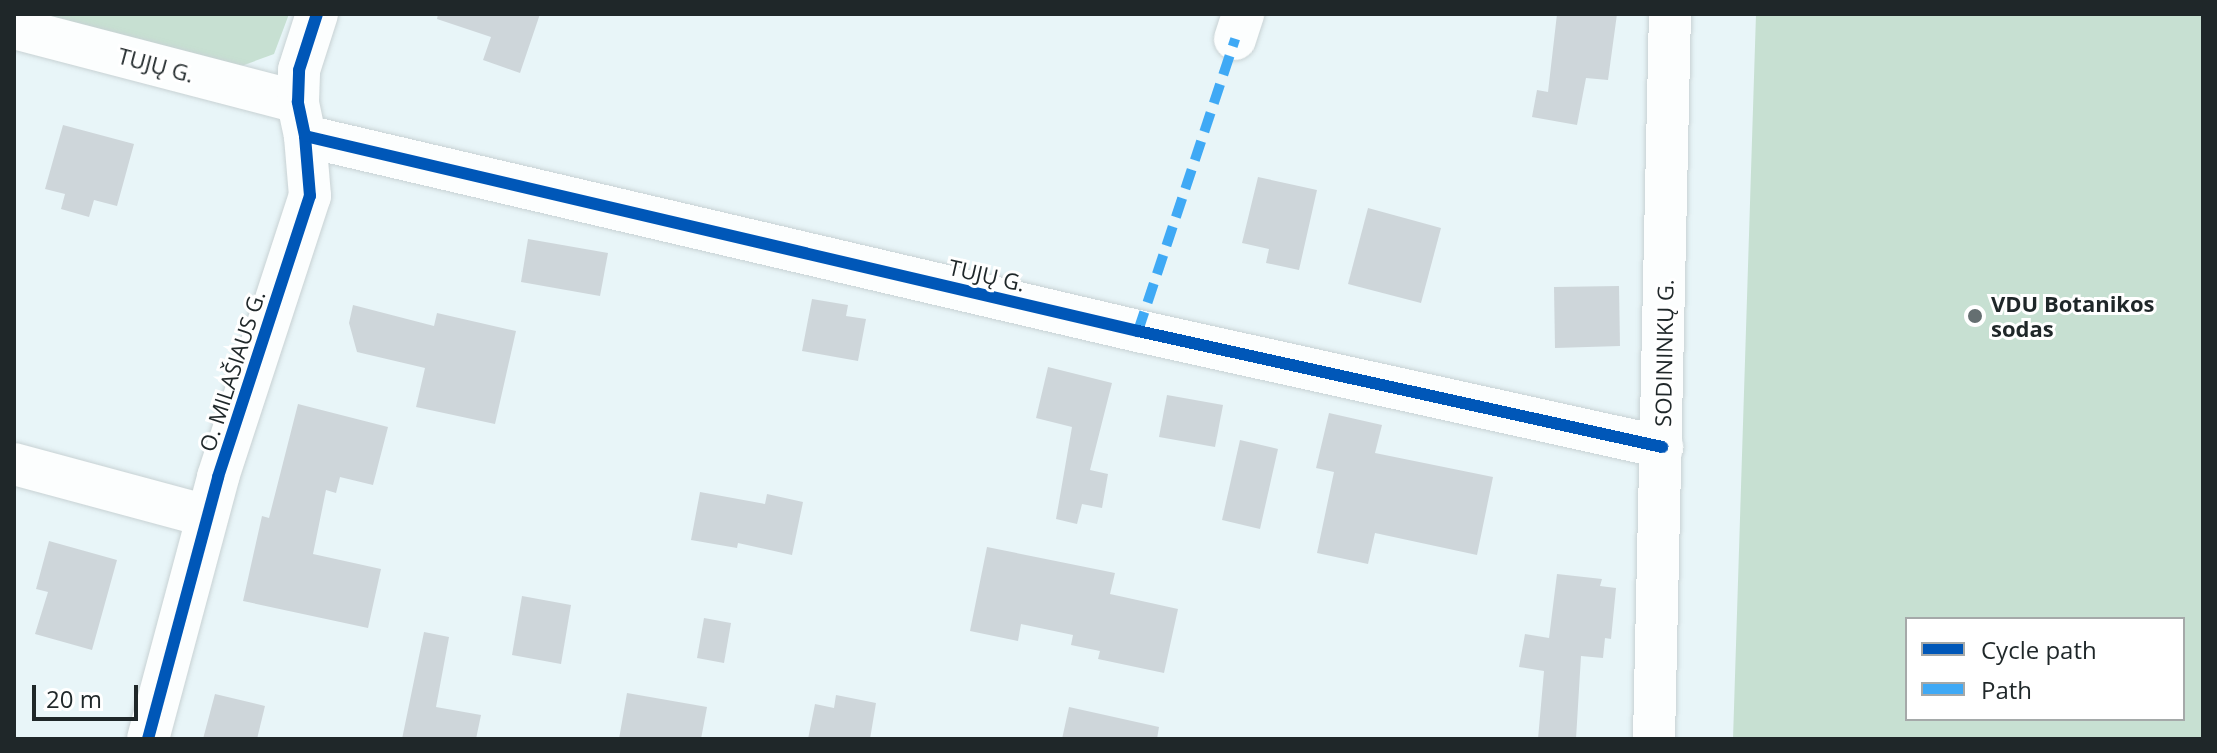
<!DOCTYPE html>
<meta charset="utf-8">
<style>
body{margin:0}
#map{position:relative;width:2217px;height:753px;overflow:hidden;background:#e8f5f8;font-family:"Open Sans",sans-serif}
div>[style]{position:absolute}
.green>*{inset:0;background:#c7e0d2}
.building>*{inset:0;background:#ced6da}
.roads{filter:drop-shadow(0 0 2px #c8d2d4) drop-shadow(0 0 2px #c8d2d4)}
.minor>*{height:42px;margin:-21px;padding:0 21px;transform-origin:21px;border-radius:21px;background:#fcfefe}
.quiet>*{height:10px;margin-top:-5px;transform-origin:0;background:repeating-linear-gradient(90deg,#3fa9f5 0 20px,transparent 0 30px)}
.cycleway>*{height:12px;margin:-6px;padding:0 6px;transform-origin:6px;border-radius:6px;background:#0057b8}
.dots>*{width:22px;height:22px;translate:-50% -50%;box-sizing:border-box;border:4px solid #fff;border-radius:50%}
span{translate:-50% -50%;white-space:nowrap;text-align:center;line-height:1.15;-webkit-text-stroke:6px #fff;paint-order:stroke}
.street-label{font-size:22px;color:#1f2729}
.poi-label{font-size:22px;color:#1f2729;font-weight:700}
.left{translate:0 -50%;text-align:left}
.frame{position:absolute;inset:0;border:16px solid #1f2729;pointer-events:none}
.legend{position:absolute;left:1905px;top:617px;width:280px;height:104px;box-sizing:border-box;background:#fff;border:2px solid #a5a9a9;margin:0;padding:10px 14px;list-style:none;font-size:24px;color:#1f2729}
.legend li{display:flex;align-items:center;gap:16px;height:40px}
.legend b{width:40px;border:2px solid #a5a9a9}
.scale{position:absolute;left:32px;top:685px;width:106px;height:36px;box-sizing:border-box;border:4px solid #1f2729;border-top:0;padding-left:10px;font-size:24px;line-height:28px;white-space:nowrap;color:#1f2729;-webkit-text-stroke:6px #fff;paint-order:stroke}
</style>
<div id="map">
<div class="green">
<i style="clip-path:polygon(24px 14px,289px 14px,274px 54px,236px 68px)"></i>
<i style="clip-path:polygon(evenodd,1756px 14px,2203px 14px,2203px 739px,1733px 739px,1756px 14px,1907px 619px,2183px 619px,2183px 719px,1907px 719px,1907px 619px)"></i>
</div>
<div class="building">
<i style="clip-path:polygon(438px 14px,540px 14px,520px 73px,483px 60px,491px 37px,437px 19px)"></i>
<i style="clip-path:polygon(1557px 14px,1617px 14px,1608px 80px,1586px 78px,1577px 125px,1532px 117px,1537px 90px,1548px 92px)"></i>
<i style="clip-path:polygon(63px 125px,134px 144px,117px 206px,94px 200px,89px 217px,61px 209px,65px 194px,45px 189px)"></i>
<i style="clip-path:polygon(1258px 177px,1317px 190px,1299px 270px,1266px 263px,1269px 249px,1242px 243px)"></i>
<i style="clip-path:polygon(1368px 208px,1441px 228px,1421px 303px,1348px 284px)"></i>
<i style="clip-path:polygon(528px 239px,608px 253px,600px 296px,521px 282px)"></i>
<i style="clip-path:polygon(1619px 286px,1620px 346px,1555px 348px,1554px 287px)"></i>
<i style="clip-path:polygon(812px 299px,848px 305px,846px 316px,866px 319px,858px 361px,802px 351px)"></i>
<i style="clip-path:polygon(353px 305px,434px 326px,437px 313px,516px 331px,495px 424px,416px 407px,425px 368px,357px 352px,349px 323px)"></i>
<i style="clip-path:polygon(1048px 367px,1112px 383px,1090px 470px,1108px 474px,1102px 508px,1082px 504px,1077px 524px,1056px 519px,1072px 427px,1036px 418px)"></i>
<i style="clip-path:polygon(1167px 395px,1223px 405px,1215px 447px,1159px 437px)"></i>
<i style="clip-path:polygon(298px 404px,388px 427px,373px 485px,340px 477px,336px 493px,326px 490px,313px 554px,381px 569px,368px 628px,243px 601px,262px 516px,269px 518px)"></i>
<i style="clip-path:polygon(1329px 413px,1382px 425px,1375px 453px,1493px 477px,1477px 555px,1375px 533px,1368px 564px,1317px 553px,1334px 472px,1316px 468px)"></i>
<i style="clip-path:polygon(1240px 440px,1278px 449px,1260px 529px,1222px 520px)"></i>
<i style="clip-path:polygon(700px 492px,765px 504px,767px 494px,803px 502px,792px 555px,738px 543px,737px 548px,691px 540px)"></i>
<i style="clip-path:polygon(49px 541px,117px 560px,92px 650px,35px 634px,48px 592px,36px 589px)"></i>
<i style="clip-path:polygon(987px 547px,1115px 573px,1110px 594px,1178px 609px,1164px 673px,1098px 659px,1100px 651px,1071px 645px,1073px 635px,1021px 624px,1018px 641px,970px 631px)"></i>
<i style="clip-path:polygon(1557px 574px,1602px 579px,1600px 586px,1616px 588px,1611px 639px,1605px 638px,1603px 658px,1581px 656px,1576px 739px,1538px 739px,1544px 671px,1519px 667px,1525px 634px,1549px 638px)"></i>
<i style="clip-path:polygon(522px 596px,571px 605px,561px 664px,512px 655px)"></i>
<i style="clip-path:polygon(704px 618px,731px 623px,724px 663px,697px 658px)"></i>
<i style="clip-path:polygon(424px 632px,449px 637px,436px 707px,481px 715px,476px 739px,402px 739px)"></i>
<i style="clip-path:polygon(627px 693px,707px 707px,701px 739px,619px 739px)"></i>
<i style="clip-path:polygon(215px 694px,265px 706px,257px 739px,203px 739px)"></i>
<i style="clip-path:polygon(836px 695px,876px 703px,870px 739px,808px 739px,815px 704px,834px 708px)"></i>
<i style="clip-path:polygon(1069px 707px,1159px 727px,1157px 739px,1062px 739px)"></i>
</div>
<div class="roads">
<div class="minor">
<i style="left:14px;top:28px;width:293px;rotate:14.6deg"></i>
<i style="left:1235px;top:39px;width:26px;rotate:-72deg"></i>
<i style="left:305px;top:136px;width:856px;rotate:13.18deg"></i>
<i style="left:1138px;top:331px;width:537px;rotate:12.48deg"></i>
<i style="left:14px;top:464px;width:200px;rotate:15.1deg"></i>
<i style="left:148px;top:739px;width:271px;rotate:-75deg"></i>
<i style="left:218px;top:477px;width:296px;rotate:-71.9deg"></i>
<i style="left:310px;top:196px;width:60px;rotate:-94.8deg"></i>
<i style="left:305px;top:136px;width:35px;rotate:-102deg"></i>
<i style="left:298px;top:102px;width:32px;rotate:-88deg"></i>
<i style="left:299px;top:70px;width:59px;rotate:-72.2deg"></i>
<i style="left:1654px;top:739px;width:725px;rotate:-88.74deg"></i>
</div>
</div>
<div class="quiet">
<i style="left:1138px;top:331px;width:308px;rotate:-71.6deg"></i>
</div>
<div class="cycleway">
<i style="left:305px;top:136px;width:856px;rotate:13.18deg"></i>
<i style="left:1138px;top:331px;width:537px;rotate:12.48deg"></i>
<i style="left:148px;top:739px;width:271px;rotate:-75deg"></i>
<i style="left:218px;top:477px;width:296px;rotate:-71.9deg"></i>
<i style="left:310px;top:196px;width:60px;rotate:-94.8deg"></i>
<i style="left:305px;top:136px;width:35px;rotate:-102deg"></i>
<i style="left:298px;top:102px;width:32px;rotate:-88deg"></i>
<i style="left:299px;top:70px;width:59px;rotate:-72.2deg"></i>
</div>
<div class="dots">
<i style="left:1975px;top:316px;background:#656f71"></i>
</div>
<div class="street-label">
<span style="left:156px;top:65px;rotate:15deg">TUJŲ G.</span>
<span style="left:987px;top:275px;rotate:13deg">TUJŲ G.</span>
<span style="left:1664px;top:353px;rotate:-89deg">SODININKŲ G.</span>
<span style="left:232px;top:371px;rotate:-72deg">O. MILAŠIAUS G.</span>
</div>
<div class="poi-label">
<span class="left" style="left:1991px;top:316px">VDU Botanikos<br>sodas</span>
</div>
<div class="frame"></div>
<ul class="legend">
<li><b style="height:10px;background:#0057b8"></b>Cycle path</li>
<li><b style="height:10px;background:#3fa9f5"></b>Path</li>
</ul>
<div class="scale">20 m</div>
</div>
